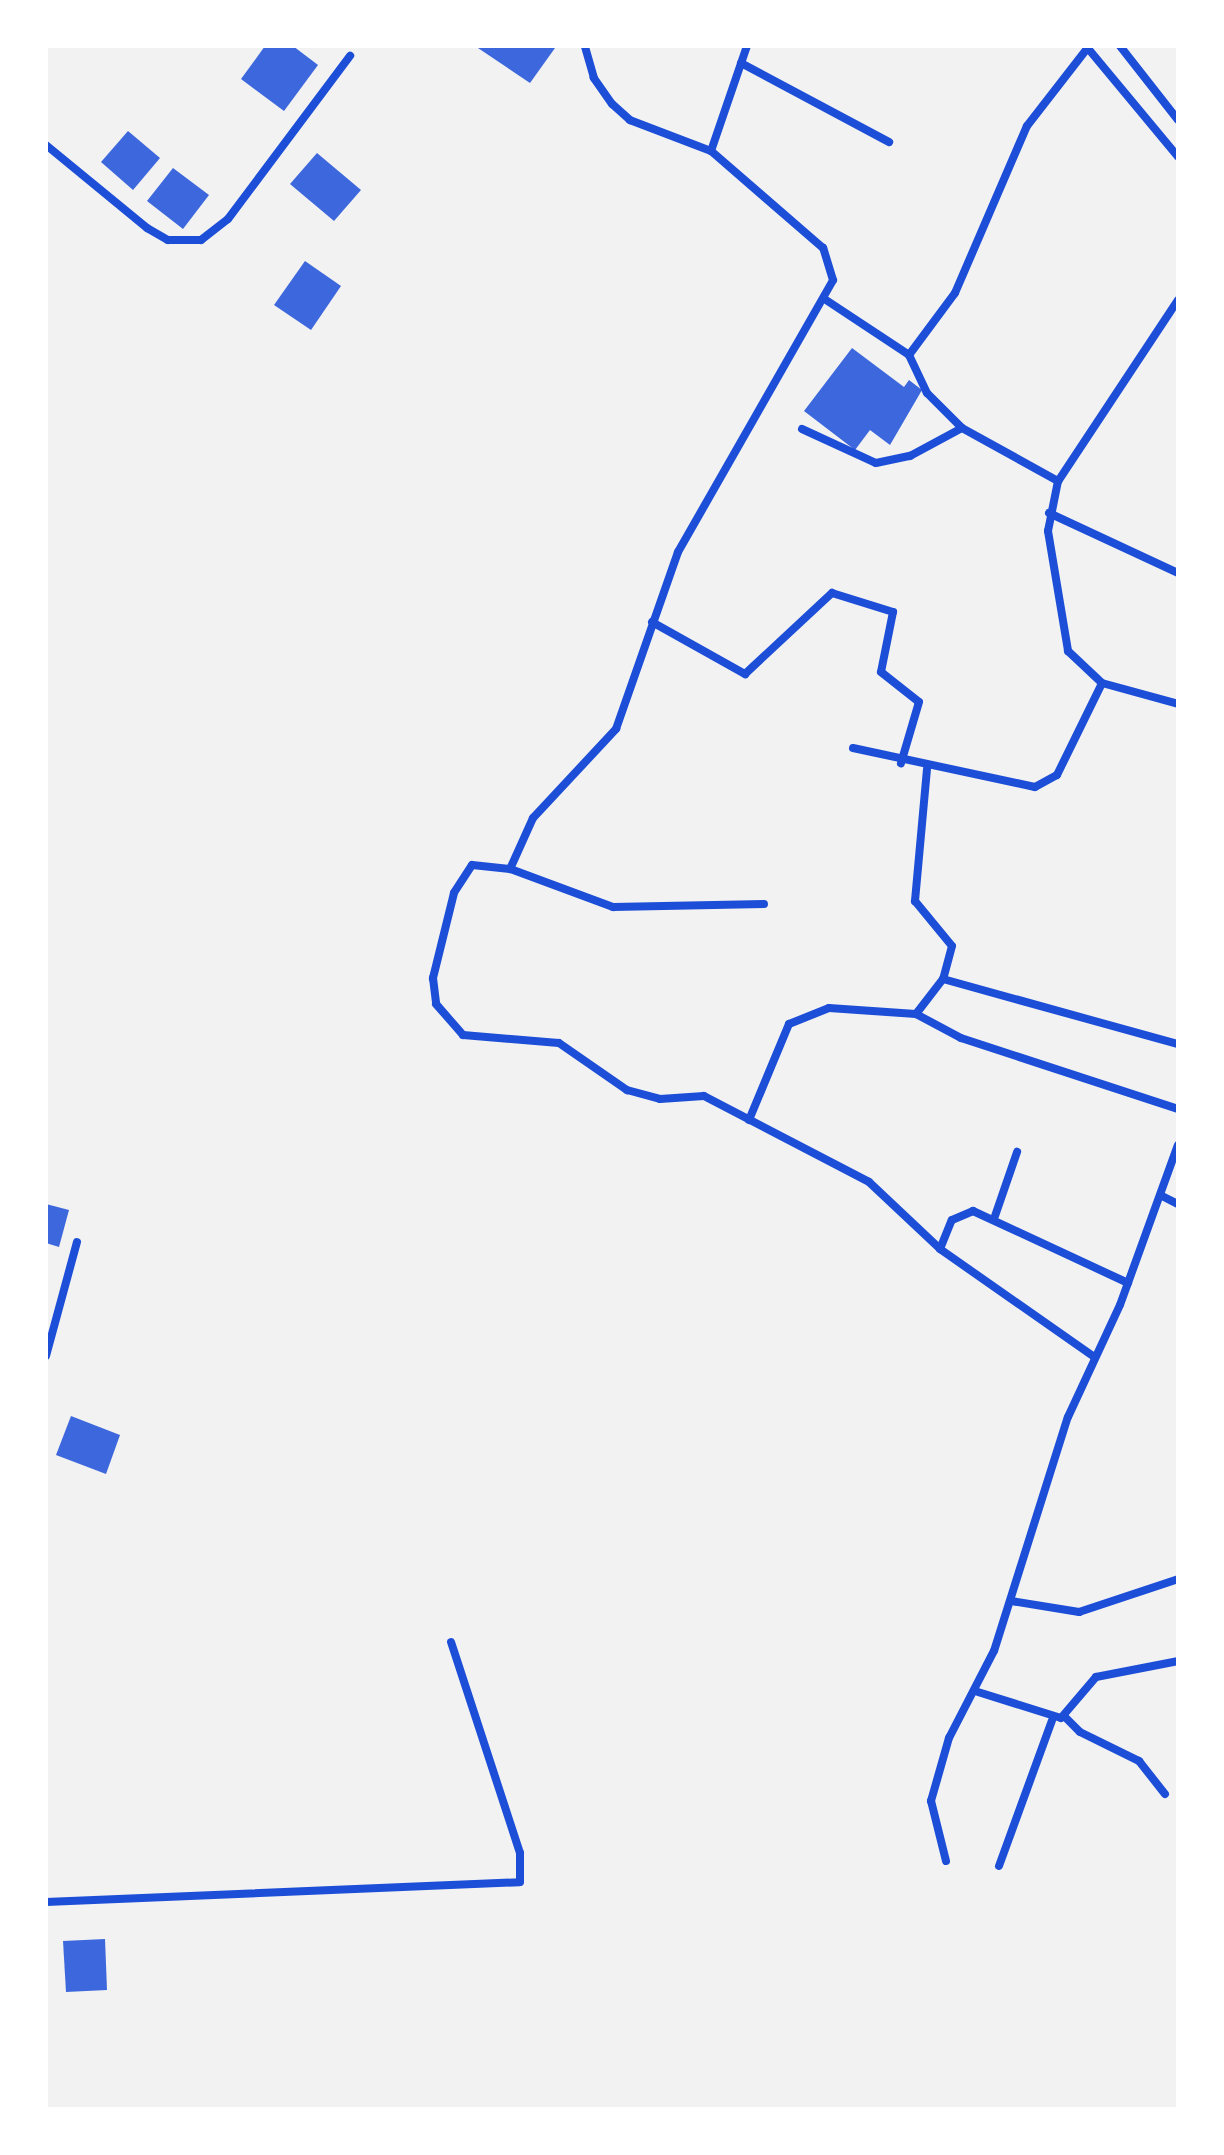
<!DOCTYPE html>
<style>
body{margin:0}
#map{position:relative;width:1224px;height:2155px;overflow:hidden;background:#f2f2f2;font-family:"Zilla Slab",serif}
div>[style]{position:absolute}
.building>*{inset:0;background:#3d67dc}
.minor>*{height:8px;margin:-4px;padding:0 4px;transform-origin:4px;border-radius:4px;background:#1d4ed8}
span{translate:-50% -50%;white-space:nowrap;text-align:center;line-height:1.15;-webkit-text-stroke:8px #fff;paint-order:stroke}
.frame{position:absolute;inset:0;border:48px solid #fff;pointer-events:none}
</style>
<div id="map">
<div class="building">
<i style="clip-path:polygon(265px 46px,293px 46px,318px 65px,284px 111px,241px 79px)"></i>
<i style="clip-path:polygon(475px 46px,553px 46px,555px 48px,530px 83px)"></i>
<i style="clip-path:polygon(128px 131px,160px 158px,133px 190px,101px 162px)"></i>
<i style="clip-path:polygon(317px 153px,361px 190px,334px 221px,290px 184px)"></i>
<i style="clip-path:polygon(173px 168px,209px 195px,183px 229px,147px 201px)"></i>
<i style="clip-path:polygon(305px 261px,341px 286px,311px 330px,274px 305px)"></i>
<i style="clip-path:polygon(852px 348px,904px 387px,909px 380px,922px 390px,890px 445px,870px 430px,855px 450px,804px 411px)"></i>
<i style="clip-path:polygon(46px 1204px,69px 1210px,59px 1247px,46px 1243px)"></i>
<i style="clip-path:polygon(71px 1416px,120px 1435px,106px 1474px,56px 1455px)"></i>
<i style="clip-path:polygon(105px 1939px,107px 1990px,66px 1992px,63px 1941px)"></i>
</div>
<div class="minor">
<i style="left:1086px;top:46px;width:144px;rotate:50.3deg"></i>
<i style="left:1120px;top:46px;width:94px;rotate:51.9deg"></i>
<i style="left:741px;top:63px;width:168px;rotate:28.1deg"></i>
<i style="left:46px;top:145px;width:131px;rotate:39.4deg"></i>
<i style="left:147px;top:228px;width:24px;rotate:30deg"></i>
<i style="left:168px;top:240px;width:33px"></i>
<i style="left:201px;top:240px;width:34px;rotate:-38deg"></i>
<i style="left:228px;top:219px;width:204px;rotate:-53.2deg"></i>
<i style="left:711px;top:151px;width:111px;rotate:-71.1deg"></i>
<i style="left:826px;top:300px;width:100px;rotate:33.5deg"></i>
<i style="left:909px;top:355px;width:42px;rotate:64.7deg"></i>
<i style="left:927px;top:393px;width:49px;rotate:45deg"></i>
<i style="left:962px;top:428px;width:110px;rotate:28.9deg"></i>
<i style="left:1178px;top:300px;width:217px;rotate:123.5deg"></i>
<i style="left:1058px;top:481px;width:51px;rotate:101.3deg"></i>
<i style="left:1048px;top:531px;width:122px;rotate:80.5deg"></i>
<i style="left:1068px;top:651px;width:47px;rotate:43.3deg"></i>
<i style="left:1102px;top:683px;width:79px;rotate:15.4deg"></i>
<i style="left:909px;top:355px;width:77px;rotate:-53.4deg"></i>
<i style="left:955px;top:293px;width:182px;rotate:-66.7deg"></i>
<i style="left:1027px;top:126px;width:101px;rotate:-52.2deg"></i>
<i style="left:802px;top:429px;width:81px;rotate:24.7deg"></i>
<i style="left:876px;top:463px;width:35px;rotate:-12deg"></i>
<i style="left:910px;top:456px;width:59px;rotate:-28.3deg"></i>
<i style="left:1049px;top:513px;width:142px;rotate:24.9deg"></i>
<i style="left:652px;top:622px;width:107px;rotate:29.2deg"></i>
<i style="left:745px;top:674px;width:119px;rotate:-43deg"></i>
<i style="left:832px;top:593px;width:64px;rotate:17.3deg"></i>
<i style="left:893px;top:612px;width:61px;rotate:101.3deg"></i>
<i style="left:881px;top:672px;width:48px;rotate:38.3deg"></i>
<i style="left:919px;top:702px;width:64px;rotate:106.4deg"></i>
<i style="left:853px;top:748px;width:186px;rotate:12.1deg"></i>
<i style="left:1035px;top:787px;width:25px;rotate:-29deg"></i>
<i style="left:1057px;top:775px;width:102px;rotate:-63.9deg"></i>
<i style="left:927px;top:769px;width:133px;rotate:95.2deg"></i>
<i style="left:915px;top:901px;width:58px;rotate:50.6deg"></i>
<i style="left:952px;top:946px;width:34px;rotate:105deg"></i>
<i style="left:510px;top:869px;width:56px;rotate:-65.7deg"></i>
<i style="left:533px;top:818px;width:122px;rotate:-47deg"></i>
<i style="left:616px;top:729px;width:188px;rotate:-70.7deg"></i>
<i style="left:678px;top:552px;width:313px;rotate:-60.3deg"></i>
<i style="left:833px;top:280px;width:34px;rotate:-107deg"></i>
<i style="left:823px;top:248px;width:148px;rotate:-139.1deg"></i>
<i style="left:711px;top:151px;width:87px;rotate:-159.1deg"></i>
<i style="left:630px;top:120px;width:24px;rotate:-138deg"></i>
<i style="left:612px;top:104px;width:32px;rotate:-125deg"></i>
<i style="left:594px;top:78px;width:33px;rotate:-106deg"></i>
<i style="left:764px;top:904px;width:151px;rotate:178.9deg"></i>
<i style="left:613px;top:907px;width:110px;rotate:-159.7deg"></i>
<i style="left:510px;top:869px;width:38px;rotate:-174deg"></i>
<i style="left:472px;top:865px;width:33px;rotate:123deg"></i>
<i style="left:454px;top:893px;width:88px;rotate:103.9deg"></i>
<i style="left:433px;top:978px;width:26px;rotate:83deg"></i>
<i style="left:436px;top:1004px;width:41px;rotate:48.9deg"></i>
<i style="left:463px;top:1035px;width:96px;rotate:4.8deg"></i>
<i style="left:559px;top:1043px;width:83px;rotate:34.7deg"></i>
<i style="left:627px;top:1090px;width:34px;rotate:15deg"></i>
<i style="left:660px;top:1099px;width:44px;rotate:-3.9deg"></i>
<i style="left:704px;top:1096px;width:186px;rotate:27.5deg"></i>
<i style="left:869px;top:1182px;width:98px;rotate:43.3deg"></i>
<i style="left:940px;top:1249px;width:188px;rotate:35deg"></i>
<i style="left:916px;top:1014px;width:44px;rotate:-52.4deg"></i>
<i style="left:943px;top:979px;width:244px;rotate:15.5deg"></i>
<i style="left:749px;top:1120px;width:104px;rotate:-67.4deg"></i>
<i style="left:789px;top:1024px;width:43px;rotate:-21.8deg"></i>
<i style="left:829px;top:1008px;width:87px;rotate:3.9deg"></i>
<i style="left:916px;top:1014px;width:51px;rotate:28.1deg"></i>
<i style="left:961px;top:1038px;width:228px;rotate:18.1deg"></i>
<i style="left:1162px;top:1196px;width:18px;rotate:27deg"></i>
<i style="left:995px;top:1216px;width:68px;rotate:-71deg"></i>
<i style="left:940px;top:1249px;width:31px;rotate:-68deg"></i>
<i style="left:952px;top:1220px;width:23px;rotate:-23deg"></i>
<i style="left:973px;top:1211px;width:171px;rotate:24.9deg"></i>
<i style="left:46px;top:1356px;width:118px;rotate:-74.8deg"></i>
<i style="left:1011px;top:1601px;width:69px;rotate:9.2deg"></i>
<i style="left:1079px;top:1612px;width:104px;rotate:-18.4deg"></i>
<i style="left:978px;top:1692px;width:87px;rotate:17.4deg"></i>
<i style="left:1061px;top:1718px;width:54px;rotate:-49.5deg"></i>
<i style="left:1096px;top:1677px;width:84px;rotate:-11deg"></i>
<i style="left:1065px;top:1717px;width:21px;rotate:45deg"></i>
<i style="left:1080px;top:1732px;width:66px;rotate:26.2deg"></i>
<i style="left:1139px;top:1761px;width:42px;rotate:51.8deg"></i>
<i style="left:946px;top:1861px;width:62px;rotate:-104deg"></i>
<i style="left:931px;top:1801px;width:66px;rotate:-74.1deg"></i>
<i style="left:949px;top:1738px;width:98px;rotate:-62.7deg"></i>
<i style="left:994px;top:1651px;width:245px;rotate:-72.5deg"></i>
<i style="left:1068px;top:1417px;width:123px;rotate:-65.1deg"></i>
<i style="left:1120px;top:1305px;width:170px;rotate:-70.1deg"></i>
<i style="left:999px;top:1866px;width:155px;rotate:-70deg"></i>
<i style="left:46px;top:1902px;width:474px;rotate:-2.4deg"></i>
<i style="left:520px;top:1882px;width:29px;rotate:-90deg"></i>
<i style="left:520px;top:1853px;width:222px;rotate:-108.1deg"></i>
</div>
<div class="frame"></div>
</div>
